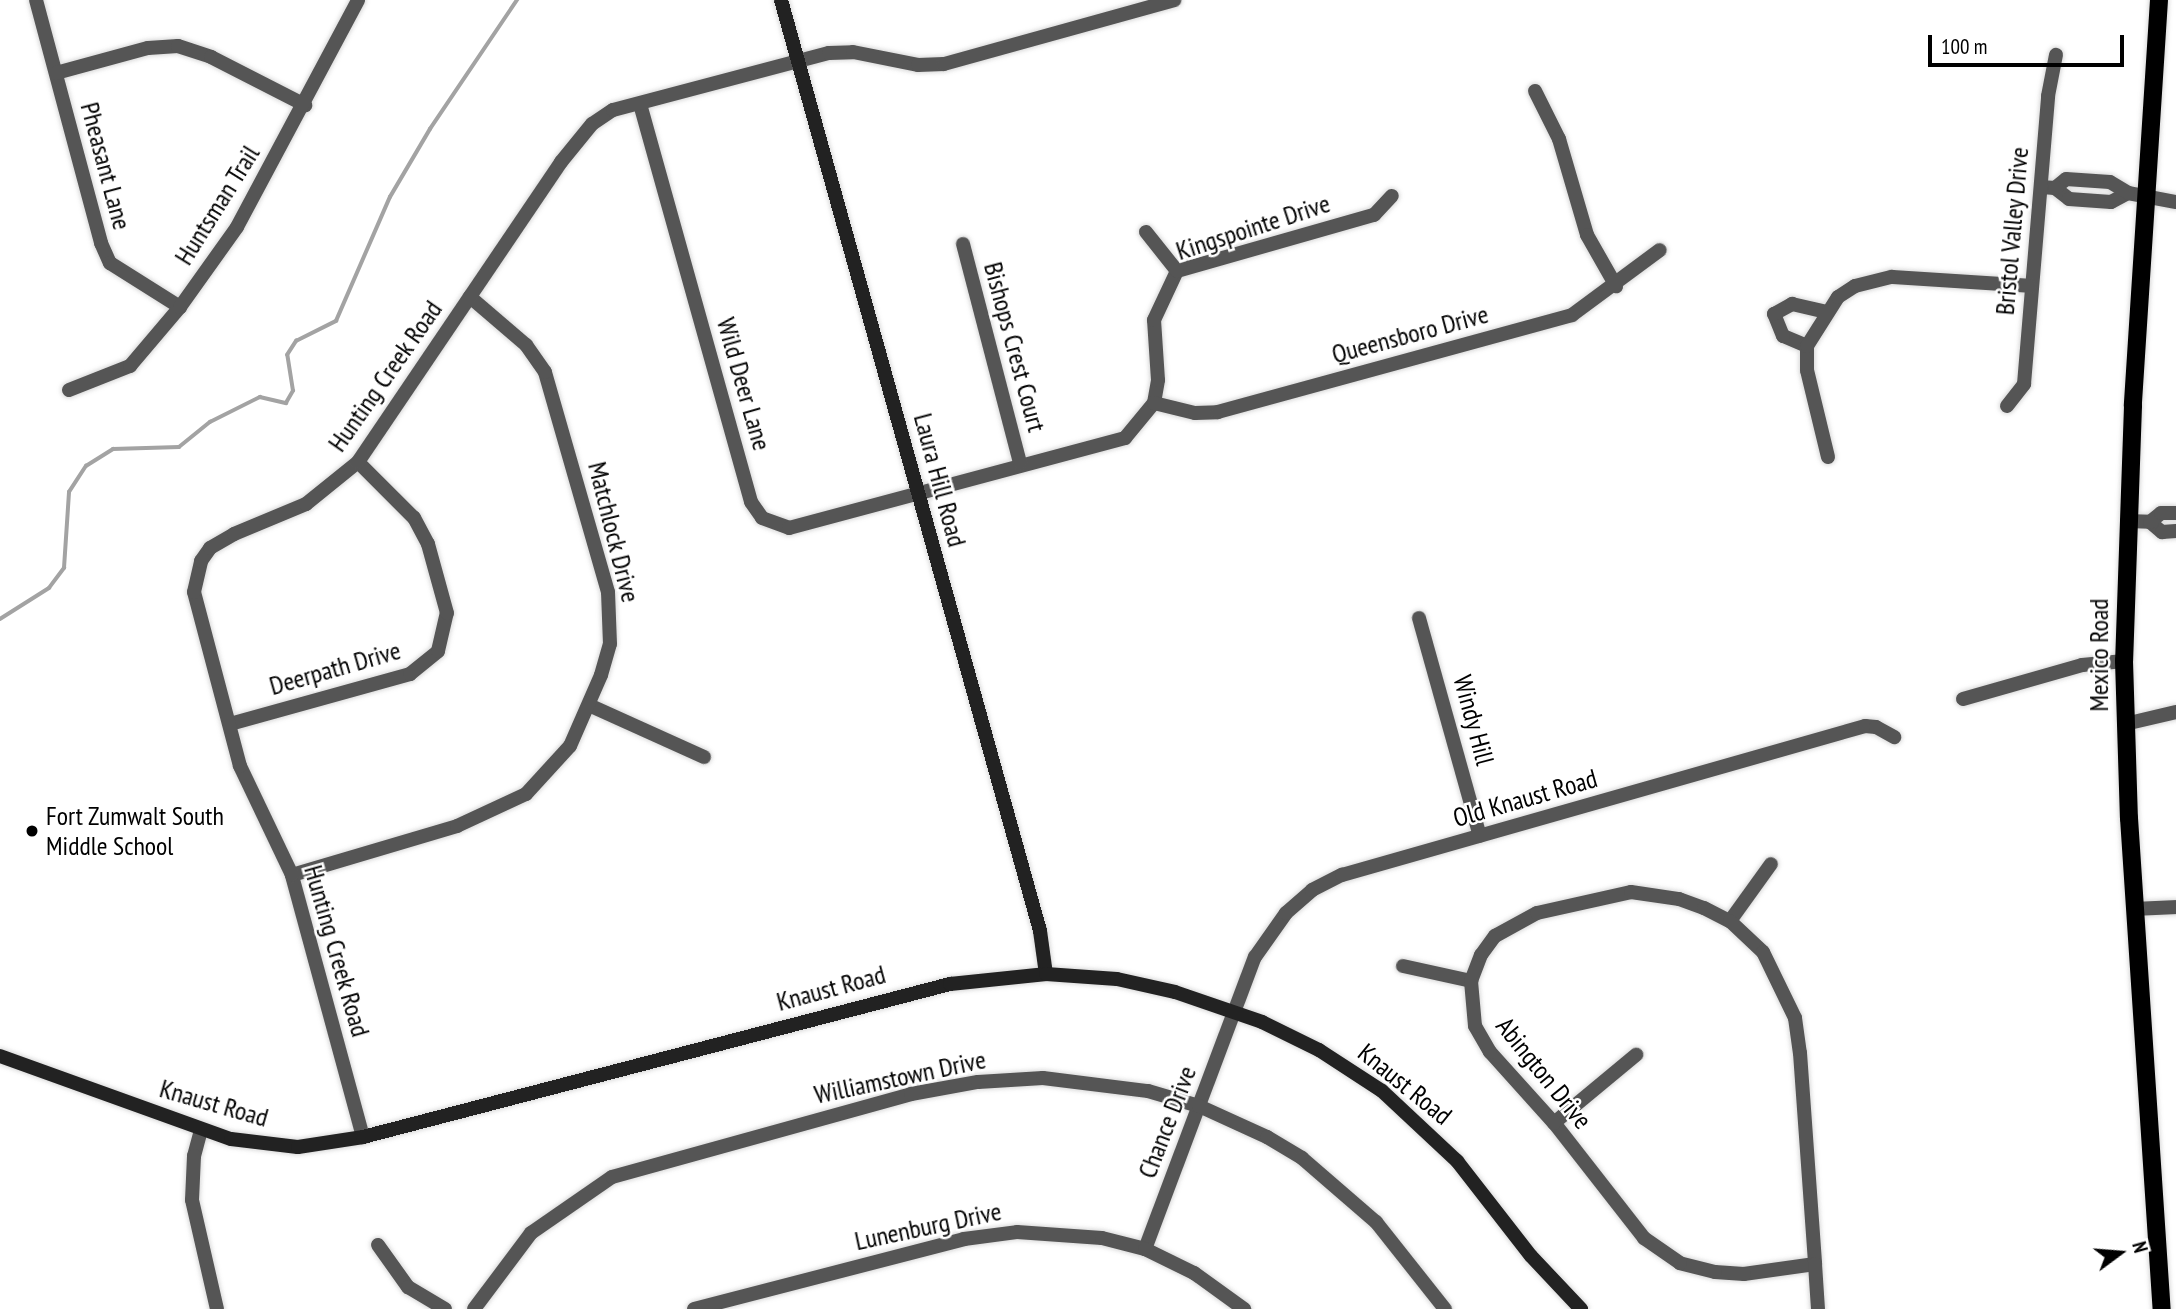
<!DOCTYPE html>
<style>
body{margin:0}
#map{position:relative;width:2176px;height:1309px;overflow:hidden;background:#fff;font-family:"PT Sans Narrow",sans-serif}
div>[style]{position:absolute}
.stream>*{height:3.5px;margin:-1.75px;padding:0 1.75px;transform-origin:1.75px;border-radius:1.75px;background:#a3a3a3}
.roads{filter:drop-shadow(0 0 2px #dbdbdb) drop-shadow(0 0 2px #dbdbdb)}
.street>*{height:14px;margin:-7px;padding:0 7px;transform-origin:7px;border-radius:7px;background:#555}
.secondary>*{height:14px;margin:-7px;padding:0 7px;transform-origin:7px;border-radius:7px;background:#222}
.primary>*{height:18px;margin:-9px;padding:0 9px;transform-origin:9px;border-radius:9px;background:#000}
.dots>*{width:19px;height:19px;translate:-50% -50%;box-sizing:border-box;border:4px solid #fff;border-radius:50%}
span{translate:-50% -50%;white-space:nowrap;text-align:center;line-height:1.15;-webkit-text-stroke:5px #fff;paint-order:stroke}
.street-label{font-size:26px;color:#000}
.poi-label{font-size:26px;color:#000}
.left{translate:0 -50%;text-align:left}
.north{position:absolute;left:2085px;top:1218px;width:70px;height:70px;-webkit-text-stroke:5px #fff;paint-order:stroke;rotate:74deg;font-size:19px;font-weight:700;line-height:28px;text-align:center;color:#000}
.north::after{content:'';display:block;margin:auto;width:24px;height:32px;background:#000;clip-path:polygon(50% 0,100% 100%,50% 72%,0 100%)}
.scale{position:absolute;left:1928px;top:35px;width:196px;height:32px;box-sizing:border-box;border:4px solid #000;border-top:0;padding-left:9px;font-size:21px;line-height:24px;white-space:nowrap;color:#000;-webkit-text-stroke:5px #fff;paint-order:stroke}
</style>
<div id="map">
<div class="stream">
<i style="left:0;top:619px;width:58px;rotate:-32.3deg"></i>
<i style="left:49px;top:588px;width:25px;rotate:-53deg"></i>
<i style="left:64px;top:568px;width:76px;rotate:-86.2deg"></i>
<i style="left:69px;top:492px;width:31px;rotate:-57deg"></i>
<i style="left:86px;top:466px;width:32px;rotate:-32deg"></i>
<i style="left:113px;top:449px;width:66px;rotate:-1.7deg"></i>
<i style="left:179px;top:447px;width:40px;rotate:-39deg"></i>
<i style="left:210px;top:422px;width:56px;rotate:-26.6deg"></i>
<i style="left:260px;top:397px;width:27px;rotate:13deg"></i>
<i style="left:286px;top:403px;width:14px;rotate:-60deg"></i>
<i style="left:293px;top:391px;width:36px;rotate:-99deg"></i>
<i style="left:287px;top:355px;width:17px;rotate:-57deg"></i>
<i style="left:296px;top:341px;width:45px;rotate:-26.6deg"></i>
<i style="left:336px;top:321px;width:135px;rotate:-66.5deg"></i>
<i style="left:390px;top:197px;width:79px;rotate:-59.5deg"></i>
<i style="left:430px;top:129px;width:156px;rotate:-56deg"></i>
</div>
<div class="roads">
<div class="street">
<i style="left:36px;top:0;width:252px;rotate:75deg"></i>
<i style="left:101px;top:243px;width:22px;rotate:66deg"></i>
<i style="left:110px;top:263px;width:83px;rotate:32.2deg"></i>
<i style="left:56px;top:73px;width:95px;rotate:-15.2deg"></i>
<i style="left:148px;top:48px;width:30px;rotate:-4deg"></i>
<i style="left:178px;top:46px;width:35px;rotate:18deg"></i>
<i style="left:211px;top:57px;width:106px;rotate:27.1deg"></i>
<i style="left:1535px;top:91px;width:54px;rotate:63.4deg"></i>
<i style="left:1559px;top:139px;width:100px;rotate:73.7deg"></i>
<i style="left:1587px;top:235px;width:59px;rotate:60.4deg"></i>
<i style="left:640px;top:104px;width:413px;rotate:74.4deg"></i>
<i style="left:751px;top:502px;width:19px;rotate:55deg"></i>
<i style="left:762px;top:518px;width:29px;rotate:20deg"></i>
<i style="left:789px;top:528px;width:348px;rotate:-15deg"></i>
<i style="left:1125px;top:438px;width:45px;rotate:-50.4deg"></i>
<i style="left:1154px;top:403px;width:23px;rotate:-80deg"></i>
<i style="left:1158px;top:380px;width:60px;rotate:-93.8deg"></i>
<i style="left:1154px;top:320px;width:54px;rotate:-64.9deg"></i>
<i style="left:1177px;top:271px;width:205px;rotate:-15.9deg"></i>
<i style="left:1374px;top:215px;width:26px;rotate:-47deg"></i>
<i style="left:2041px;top:187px;width:14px;rotate:4deg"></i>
<i style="left:2055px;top:188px;width:18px;rotate:38deg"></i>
<i style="left:2069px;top:199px;width:42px;rotate:4.1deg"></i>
<i style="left:2111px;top:202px;width:19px;rotate:-28deg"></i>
<i style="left:2128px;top:193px;width:49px;rotate:10.6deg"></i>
<i style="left:2055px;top:188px;width:14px;rotate:-39deg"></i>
<i style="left:2066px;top:179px;width:44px;rotate:3.9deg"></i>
<i style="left:2110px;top:182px;width:21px;rotate:31deg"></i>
<i style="left:1146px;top:232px;width:50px;rotate:51.5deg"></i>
<i style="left:963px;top:244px;width:226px;rotate:75.4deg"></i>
<i style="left:1807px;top:346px;width:26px;rotate:-157deg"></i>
<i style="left:1783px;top:336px;width:24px;rotate:-112deg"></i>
<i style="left:1774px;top:314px;width:21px;rotate:-29deg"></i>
<i style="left:1792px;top:304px;width:35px;rotate:13deg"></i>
<i style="left:69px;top:390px;width:66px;rotate:-21.5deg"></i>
<i style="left:130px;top:366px;width:77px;rotate:-49.7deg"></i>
<i style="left:180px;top:307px;width:98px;rotate:-54.5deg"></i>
<i style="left:237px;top:227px;width:257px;rotate:-61.9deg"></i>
<i style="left:1154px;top:403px;width:42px;rotate:13.7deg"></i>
<i style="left:1195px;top:413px;width:23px;rotate:-2deg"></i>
<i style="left:1218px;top:412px;width:367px;rotate:-15.3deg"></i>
<i style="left:1572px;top:315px;width:109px;rotate:-36.5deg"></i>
<i style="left:2007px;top:406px;width:28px;rotate:-52deg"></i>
<i style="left:2024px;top:384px;width:289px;rotate:-85.2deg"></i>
<i style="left:2048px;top:96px;width:42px;rotate:-79deg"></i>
<i style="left:1828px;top:457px;width:89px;rotate:-103.6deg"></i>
<i style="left:1807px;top:370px;width:24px;rotate:-90deg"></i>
<i style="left:1807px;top:346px;width:58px;rotate:-57.7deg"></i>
<i style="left:1838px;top:297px;width:20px;rotate:-33deg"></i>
<i style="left:1855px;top:286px;width:38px;rotate:-14deg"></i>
<i style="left:1892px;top:277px;width:138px;rotate:3.7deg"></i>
<i style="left:2127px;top:521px;width:23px;rotate:2deg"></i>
<i style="left:2150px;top:522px;width:16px;rotate:40deg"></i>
<i style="left:2162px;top:532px;width:14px;rotate:-4deg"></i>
<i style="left:2150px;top:522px;width:14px;rotate:-39deg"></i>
<i style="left:2161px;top:513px;width:15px"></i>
<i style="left:1419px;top:618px;width:226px;rotate:74.4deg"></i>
<i style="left:1963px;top:699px;width:124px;rotate:-15.9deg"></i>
<i style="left:2082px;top:665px;width:42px;rotate:-5.4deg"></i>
<i style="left:591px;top:706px;width:124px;rotate:24.3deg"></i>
<i style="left:230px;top:724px;width:187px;rotate:-15.5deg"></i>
<i style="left:410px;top:674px;width:36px;rotate:-39deg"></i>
<i style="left:438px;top:651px;width:39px;rotate:-77deg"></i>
<i style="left:447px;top:613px;width:72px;rotate:-105.4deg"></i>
<i style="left:428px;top:544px;width:30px;rotate:-118deg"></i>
<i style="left:414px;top:518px;width:79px;rotate:-135deg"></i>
<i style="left:2125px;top:724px;width:52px;rotate:-13.2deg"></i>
<i style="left:292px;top:875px;width:172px;rotate:-16.5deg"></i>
<i style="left:457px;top:826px;width:76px;rotate:-24.9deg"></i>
<i style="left:526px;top:794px;width:65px;rotate:-47.5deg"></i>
<i style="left:570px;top:746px;width:77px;rotate:-66.4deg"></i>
<i style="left:601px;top:675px;width:32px;rotate:-74deg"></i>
<i style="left:610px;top:644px;width:52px;rotate:-92.2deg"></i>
<i style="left:608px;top:592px;width:229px;rotate:-106deg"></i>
<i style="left:545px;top:372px;width:33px;rotate:-125deg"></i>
<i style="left:526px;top:345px;width:74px;rotate:-139.4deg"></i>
<i style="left:2135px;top:909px;width:41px;rotate:-2.8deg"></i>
<i style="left:1730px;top:921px;width:70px;rotate:-54.3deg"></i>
<i style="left:1403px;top:966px;width:70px;rotate:12.4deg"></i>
<i style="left:1554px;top:1123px;width:107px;rotate:-39.7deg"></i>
<i style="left:201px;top:1130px;width:27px;rotate:105deg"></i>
<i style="left:194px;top:1156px;width:44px;rotate:92.6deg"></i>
<i style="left:192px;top:1200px;width:112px;rotate:77.1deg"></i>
<i style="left:363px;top:1137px;width:271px;rotate:-105.2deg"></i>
<i style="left:292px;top:875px;width:121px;rotate:-115.5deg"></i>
<i style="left:240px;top:766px;width:180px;rotate:-104.8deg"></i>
<i style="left:194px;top:592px;width:32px;rotate:-77deg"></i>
<i style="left:201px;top:561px;width:16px;rotate:-55deg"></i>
<i style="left:210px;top:548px;width:28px;rotate:-30deg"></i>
<i style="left:234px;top:534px;width:78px;rotate:-22.6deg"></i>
<i style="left:306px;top:504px;width:67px;rotate:-38.9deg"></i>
<i style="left:358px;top:462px;width:362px;rotate:-55.9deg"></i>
<i style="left:561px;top:162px;width:49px;rotate:-50.8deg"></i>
<i style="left:592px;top:124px;width:25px;rotate:-34deg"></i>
<i style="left:613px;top:110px;width:223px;rotate:-14.8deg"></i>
<i style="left:829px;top:53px;width:24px;rotate:-2deg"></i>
<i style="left:853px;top:52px;width:66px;rotate:11.3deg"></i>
<i style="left:918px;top:65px;width:26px;rotate:-2deg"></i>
<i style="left:944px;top:64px;width:239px;rotate:-15.5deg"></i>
<i style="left:378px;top:1245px;width:52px;rotate:54.5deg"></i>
<i style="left:408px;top:1287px;width:43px;rotate:30.7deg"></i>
<i style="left:1145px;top:1249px;width:312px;rotate:-69.4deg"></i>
<i style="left:1255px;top:957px;width:54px;rotate:-54.8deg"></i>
<i style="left:1286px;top:913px;width:35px;rotate:-41deg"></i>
<i style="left:1312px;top:890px;width:34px;rotate:-27deg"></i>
<i style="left:1342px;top:875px;width:544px;rotate:-15.9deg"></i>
<i style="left:1865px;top:726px;width:11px;rotate:5deg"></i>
<i style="left:1876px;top:727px;width:21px;rotate:29deg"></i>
<i style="left:1815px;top:1264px;width:72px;rotate:172deg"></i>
<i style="left:1744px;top:1274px;width:29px;rotate:-176deg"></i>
<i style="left:1715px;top:1272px;width:36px;rotate:-166deg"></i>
<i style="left:1680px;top:1263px;width:44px;rotate:-145.2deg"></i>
<i style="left:1644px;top:1238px;width:146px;rotate:-128deg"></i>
<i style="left:1554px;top:1123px;width:96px;rotate:-132deg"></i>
<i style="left:1490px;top:1052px;width:30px;rotate:-120deg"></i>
<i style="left:1475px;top:1026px;width:45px;rotate:-95.1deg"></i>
<i style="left:1471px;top:981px;width:28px;rotate:-69deg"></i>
<i style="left:1481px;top:955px;width:24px;rotate:-54deg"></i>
<i style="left:1495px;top:936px;width:48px;rotate:-28.7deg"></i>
<i style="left:1537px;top:913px;width:96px;rotate:-12.6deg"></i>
<i style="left:1631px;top:892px;width:49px;rotate:8.3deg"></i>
<i style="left:1679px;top:899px;width:27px;rotate:20deg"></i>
<i style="left:1704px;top:908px;width:29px;rotate:27deg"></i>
<i style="left:1730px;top:921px;width:45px;rotate:43.2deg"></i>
<i style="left:1763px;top:952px;width:73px;rotate:64.1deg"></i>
<i style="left:1795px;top:1018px;width:35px;rotate:82deg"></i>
<i style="left:1800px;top:1053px;width:212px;rotate:85.9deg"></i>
<i style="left:1815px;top:1264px;width:45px;rotate:86.2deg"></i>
<i style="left:474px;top:1309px;width:95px;rotate:-53.1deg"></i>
<i style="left:531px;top:1233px;width:98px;rotate:-34.7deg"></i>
<i style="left:612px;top:1177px;width:310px;rotate:-15.5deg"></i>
<i style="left:911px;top:1094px;width:68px;rotate:-10.2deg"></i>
<i style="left:978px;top:1082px;width:65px;rotate:-3.5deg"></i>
<i style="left:1043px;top:1078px;width:106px;rotate:7.1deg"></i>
<i style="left:1148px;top:1091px;width:53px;rotate:16.4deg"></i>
<i style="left:1199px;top:1106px;width:75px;rotate:24.5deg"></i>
<i style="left:1267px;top:1137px;width:41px;rotate:31deg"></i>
<i style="left:1302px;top:1158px;width:98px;rotate:40.9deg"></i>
<i style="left:1376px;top:1222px;width:111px;rotate:51.6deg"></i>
<i style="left:694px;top:1309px;width:279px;rotate:-14.5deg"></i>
<i style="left:964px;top:1239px;width:53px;rotate:-7.5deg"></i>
<i style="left:1017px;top:1232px;width:85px;rotate:4deg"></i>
<i style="left:1102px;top:1238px;width:44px;rotate:14.3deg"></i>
<i style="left:1145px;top:1249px;width:55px;rotate:26.1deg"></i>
<i style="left:1194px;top:1273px;width:62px;rotate:35.8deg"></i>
</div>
<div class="secondary">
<i style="left:781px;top:0;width:966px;rotate:74.45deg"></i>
<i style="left:1040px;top:931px;width:43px;rotate:82.1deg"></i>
<i style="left:0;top:1056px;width:245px;rotate:19.8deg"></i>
<i style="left:231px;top:1139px;width:67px;rotate:6.8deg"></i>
<i style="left:298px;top:1147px;width:66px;rotate:-8.7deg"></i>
<i style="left:363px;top:1137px;width:607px;rotate:-14.61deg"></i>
<i style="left:950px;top:984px;width:97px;rotate:-5.9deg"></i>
<i style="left:1046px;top:974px;width:71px;rotate:4deg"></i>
<i style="left:1117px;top:979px;width:59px;rotate:12.6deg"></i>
<i style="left:1175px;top:992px;width:92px;rotate:19deg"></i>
<i style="left:1262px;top:1022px;width:64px;rotate:26.2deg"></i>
<i style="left:1319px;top:1050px;width:75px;rotate:33.1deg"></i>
<i style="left:1382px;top:1091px;width:103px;rotate:43deg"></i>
<i style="left:1457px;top:1161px;width:120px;rotate:52.1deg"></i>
<i style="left:1531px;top:1256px;width:73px;rotate:46.7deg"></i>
</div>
<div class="primary">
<i style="left:2159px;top:0;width:407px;rotate:93.7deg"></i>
<i style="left:2133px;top:406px;width:255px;rotate:92deg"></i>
<i style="left:2124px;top:661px;width:157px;rotate:88.2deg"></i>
<i style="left:2129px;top:818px;width:492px;rotate:86.2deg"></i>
</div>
</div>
<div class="dots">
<i style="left:32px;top:831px;background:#000"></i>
</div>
<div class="street-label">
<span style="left:106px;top:166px;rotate:75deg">Pheasant Lane</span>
<span style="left:217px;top:205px;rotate:-58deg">Huntsman Trail</span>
<span style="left:1253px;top:227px;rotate:-18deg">Kingspointe Drive</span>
<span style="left:2012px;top:231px;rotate:-85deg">Bristol Valley Drive</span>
<span style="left:1410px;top:334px;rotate:-15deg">Queensboro Drive</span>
<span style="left:1015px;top:347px;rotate:75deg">Bishops Crest Court</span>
<span style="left:385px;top:376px;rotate:-55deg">Hunting Creek Road</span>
<span style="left:744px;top:384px;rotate:74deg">Wild Deer Lane</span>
<span style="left:940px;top:480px;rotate:75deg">Laura Hill Road</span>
<span style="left:614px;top:532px;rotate:76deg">Matchlock Drive</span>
<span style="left:2099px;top:655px;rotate:-90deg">Mexico Road</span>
<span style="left:335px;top:668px;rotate:-16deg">Deerpath Drive</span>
<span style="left:1474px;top:720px;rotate:75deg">Windy Hill</span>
<span style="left:1525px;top:798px;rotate:-16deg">Old Knaust Road</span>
<span style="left:337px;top:951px;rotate:74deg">Hunting Creek Road</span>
<span style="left:831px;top:988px;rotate:-15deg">Knaust Road</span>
<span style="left:1544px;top:1073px;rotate:51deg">Abington Drive</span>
<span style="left:900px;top:1077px;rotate:-12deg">Williamstown Drive</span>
<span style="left:1405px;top:1084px;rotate:39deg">Knaust Road</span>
<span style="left:214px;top:1103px;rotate:16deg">Knaust Road</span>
<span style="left:1167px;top:1122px;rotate:-69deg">Chance Drive</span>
<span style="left:928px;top:1226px;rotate:-12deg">Lunenburg Drive</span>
</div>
<div class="poi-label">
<span class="left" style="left:46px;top:831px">Fort Zumwalt South<br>Middle School</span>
</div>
<div class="north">N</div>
<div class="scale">100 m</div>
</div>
